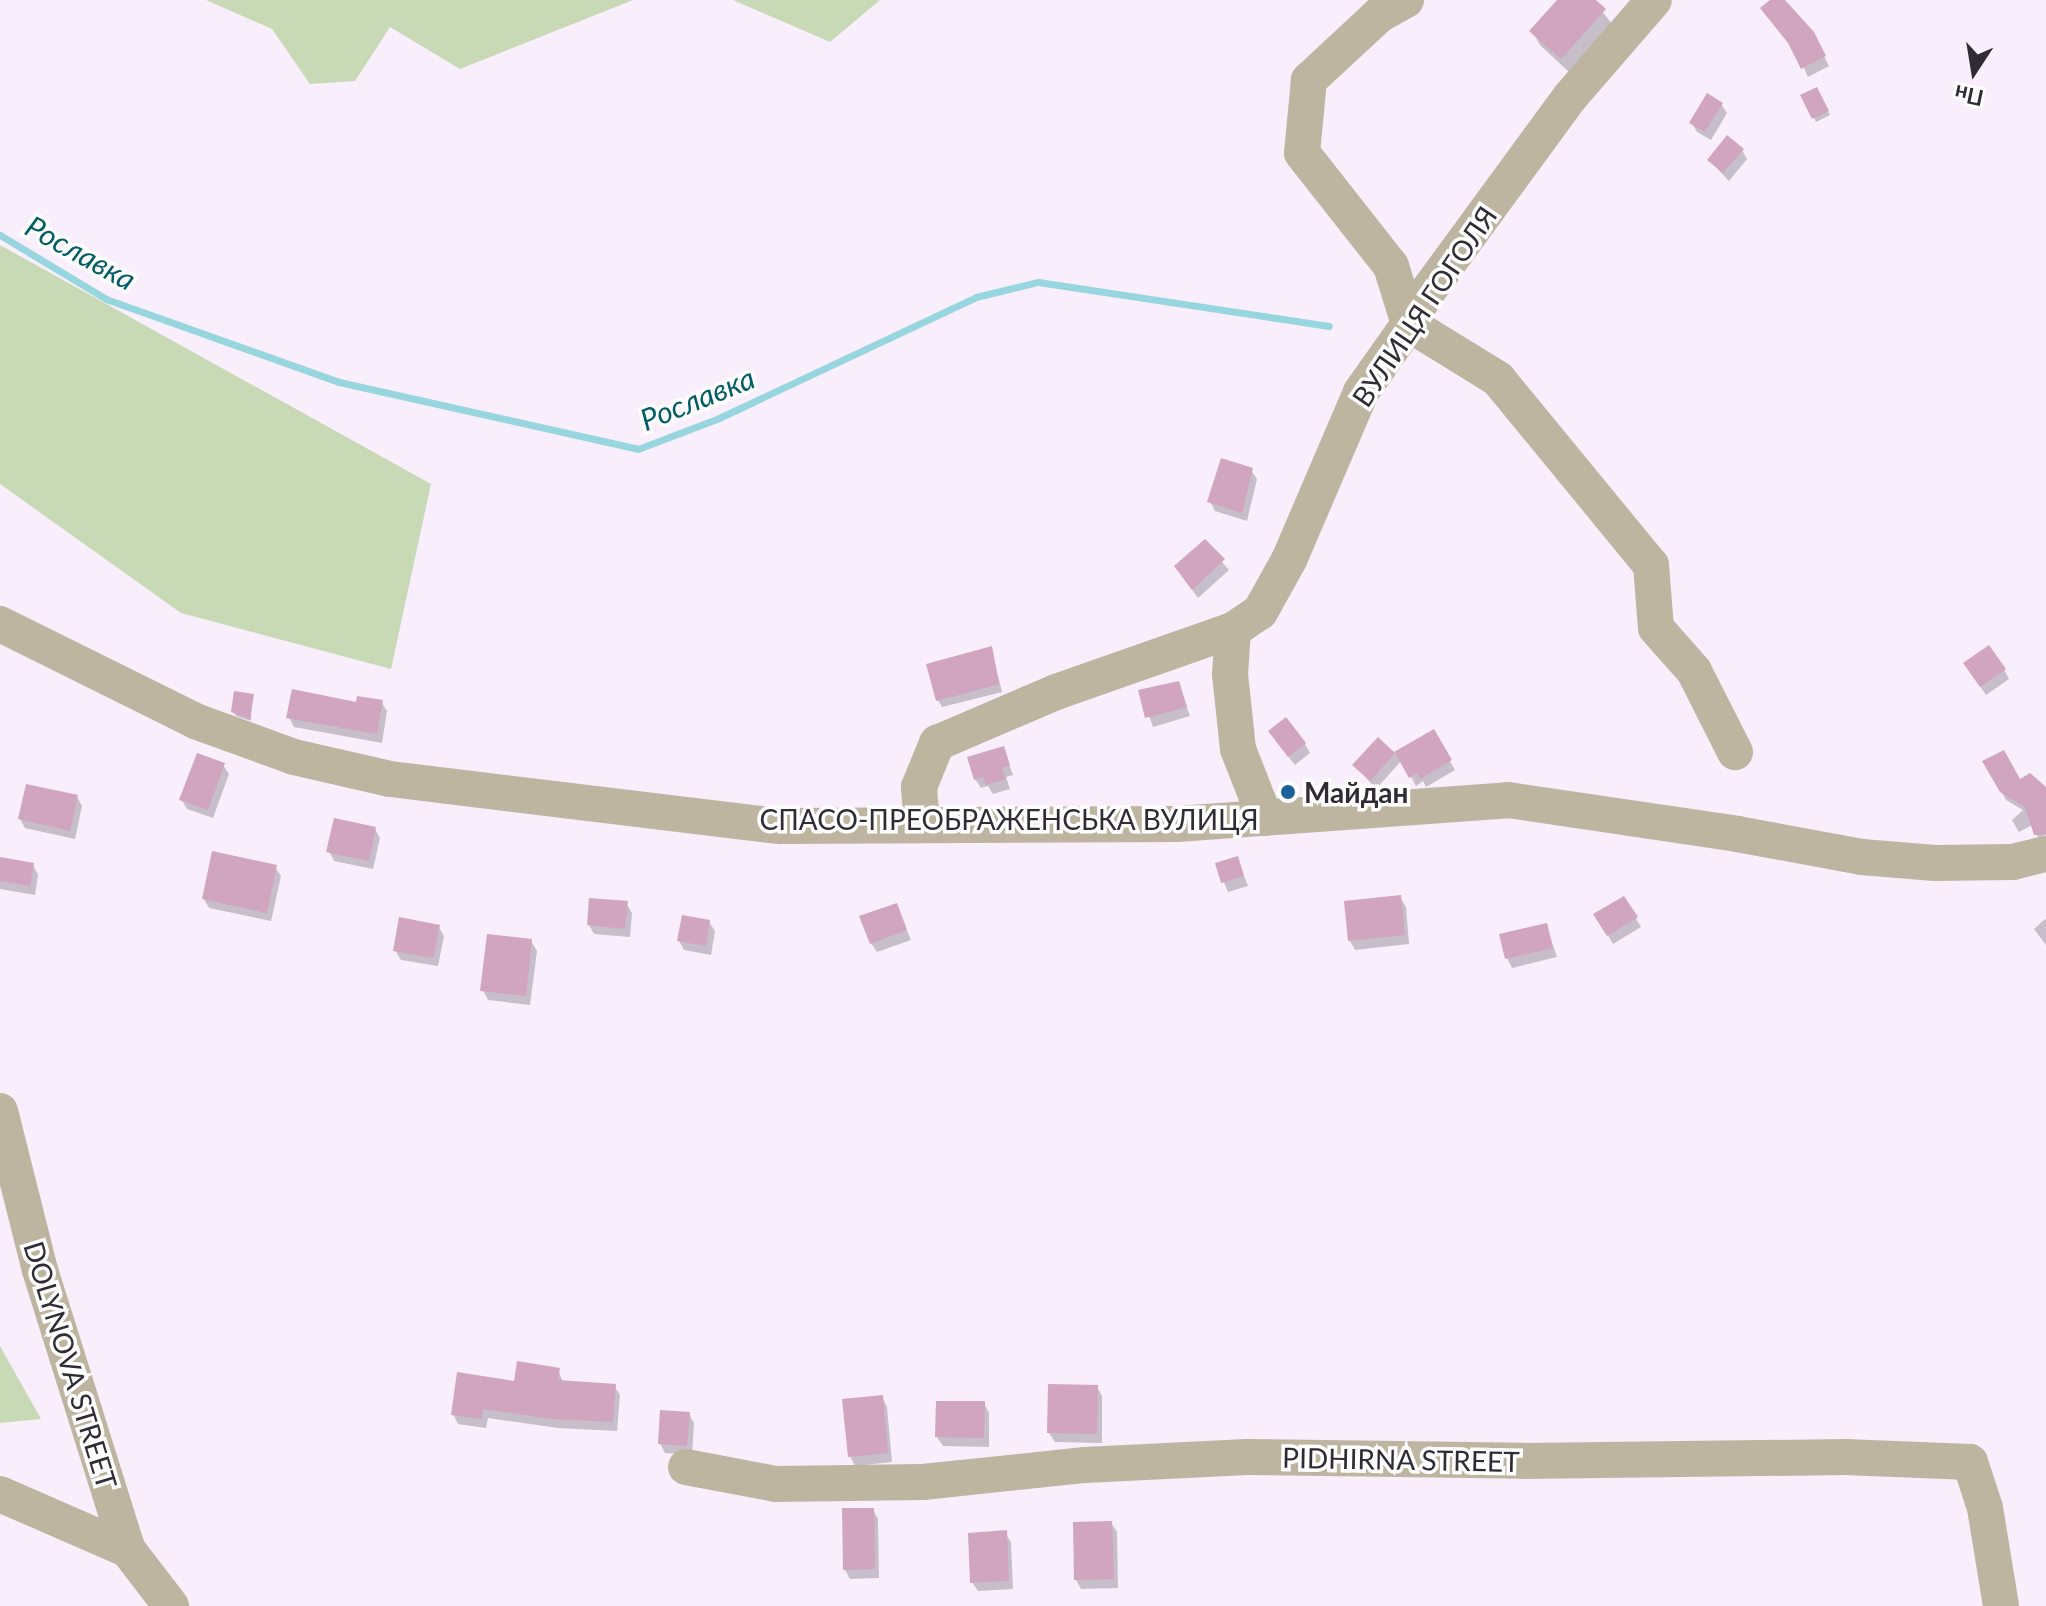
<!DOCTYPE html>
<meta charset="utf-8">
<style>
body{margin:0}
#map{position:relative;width:2046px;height:1606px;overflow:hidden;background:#f8eefc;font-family:Lato,sans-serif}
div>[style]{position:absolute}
.green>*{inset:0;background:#c8d9b5}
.shadow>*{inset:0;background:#0003}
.stream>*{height:7px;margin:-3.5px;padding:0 3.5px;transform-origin:3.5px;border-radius:3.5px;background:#98d6df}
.building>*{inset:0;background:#d1a4bf}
.minor>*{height:36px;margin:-18px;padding:0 18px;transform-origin:18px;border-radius:18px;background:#beb5a1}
.dots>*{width:22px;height:22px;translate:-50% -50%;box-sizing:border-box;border:4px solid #fff;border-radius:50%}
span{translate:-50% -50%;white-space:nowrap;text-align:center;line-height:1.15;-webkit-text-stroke:7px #fff;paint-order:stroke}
.street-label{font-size:28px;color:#312b34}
.poi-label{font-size:28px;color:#312b34;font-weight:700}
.left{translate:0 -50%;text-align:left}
.water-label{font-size:30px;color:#015d67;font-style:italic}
.north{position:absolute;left:1934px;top:32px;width:80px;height:80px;-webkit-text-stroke:6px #fff;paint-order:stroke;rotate:192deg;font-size:22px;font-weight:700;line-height:32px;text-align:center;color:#312b34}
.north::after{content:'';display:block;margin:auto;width:28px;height:36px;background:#312b34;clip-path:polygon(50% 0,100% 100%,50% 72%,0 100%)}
</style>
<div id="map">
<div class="green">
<i style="clip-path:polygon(206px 0,633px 0,460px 69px,390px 27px,355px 81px,310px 84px,272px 29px)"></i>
<i style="clip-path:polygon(733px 0,880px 0,830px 42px)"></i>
<i style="clip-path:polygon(0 245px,431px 484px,391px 669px,181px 613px,0 484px)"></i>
<i style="clip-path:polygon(0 1346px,41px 1419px,0 1423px)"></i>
</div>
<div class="shadow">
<i style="clip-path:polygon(1560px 0,1593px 0,1613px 25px,1570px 73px,1540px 45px,1532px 31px)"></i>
<i style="clip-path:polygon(1774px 0,1783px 0,1812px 33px,1829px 66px,1808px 77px)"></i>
<i style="clip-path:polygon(1816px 90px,1830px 115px,1816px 122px,1803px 96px)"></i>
<i style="clip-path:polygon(1721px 104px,1727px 113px,1711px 140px,1697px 132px,1692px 123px)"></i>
<i style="clip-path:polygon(1742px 150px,1747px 159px,1729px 181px,1709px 160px)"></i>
<i style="clip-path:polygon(1251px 470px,1257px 479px,1247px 521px,1215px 511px,1210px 501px)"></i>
<i style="clip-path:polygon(1205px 542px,1229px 570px,1198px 598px,1182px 576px)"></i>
<i style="clip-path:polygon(991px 648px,1002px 692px,942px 707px,938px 700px)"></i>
<i style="clip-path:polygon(2004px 670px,2009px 679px,1986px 695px,1971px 673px)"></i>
<i style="clip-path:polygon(1178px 683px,1190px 716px,1153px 727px,1141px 692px)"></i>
<i style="clip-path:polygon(252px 696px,251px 721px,236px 716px,233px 711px)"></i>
<i style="clip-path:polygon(381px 702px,387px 711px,382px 743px,294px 727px,289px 717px)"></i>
<i style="clip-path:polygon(1433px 732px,1455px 770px,1426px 787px,1423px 781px,1416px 786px,1402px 760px,1376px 789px,1355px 765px,1378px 740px,1394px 754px)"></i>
<i style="clip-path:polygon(1276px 741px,1305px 744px,1310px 753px,1295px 765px)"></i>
<i style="clip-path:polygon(1003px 748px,1013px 775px,1006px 777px,1010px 789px,993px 794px,988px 786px,981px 788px,975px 779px)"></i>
<i style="clip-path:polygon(1985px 762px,2019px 781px,2046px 789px,2046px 835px,2038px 837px,2032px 825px,2019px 832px,2012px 820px,2023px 810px,2006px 800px)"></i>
<i style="clip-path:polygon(223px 765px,229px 774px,213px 818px,187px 809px,182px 800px)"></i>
<i style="clip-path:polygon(77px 797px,82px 806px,75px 839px,25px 828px,20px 819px)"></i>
<i style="clip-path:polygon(375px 829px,380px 838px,373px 869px,334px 861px,329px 851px)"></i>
<i style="clip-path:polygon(0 859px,33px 865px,38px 875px,35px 895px,0 889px)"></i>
<i style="clip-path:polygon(1237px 859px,1248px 886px,1228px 892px,1217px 865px)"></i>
<i style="clip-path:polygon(275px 867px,281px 876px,271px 921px,209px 908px,204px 899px)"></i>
<i style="clip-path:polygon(1400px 897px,1406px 907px,1409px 944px,1355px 950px,1350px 941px)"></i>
<i style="clip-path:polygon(1624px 898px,1641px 927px,1613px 944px,1596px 915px)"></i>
<i style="clip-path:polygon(626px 903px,632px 913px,630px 937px,594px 934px,589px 925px)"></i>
<i style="clip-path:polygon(896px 905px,911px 940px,877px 952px,871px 943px)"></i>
<i style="clip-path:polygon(2045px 919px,2046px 920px,2046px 945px,2034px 929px)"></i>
<i style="clip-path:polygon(709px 922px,715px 931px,711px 955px,684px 950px,679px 941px)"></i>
<i style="clip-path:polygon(1546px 925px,1557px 957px,1512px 968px,1507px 958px)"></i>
<i style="clip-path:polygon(438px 926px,444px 936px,438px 966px,401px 960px,395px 950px)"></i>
<i style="clip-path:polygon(531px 941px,537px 951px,530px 1005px,488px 1000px,483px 990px)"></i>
<i style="clip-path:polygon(558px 1370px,563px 1382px,614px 1386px,620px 1395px,617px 1431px,558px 1428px,488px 1418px,486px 1428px,458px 1424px,453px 1414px,515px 1383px)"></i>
<i style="clip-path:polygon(1097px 1387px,1102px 1396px,1102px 1443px,1055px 1442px,1049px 1433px)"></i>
<i style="clip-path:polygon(882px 1397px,887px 1407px,892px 1462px,855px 1466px,850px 1456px)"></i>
<i style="clip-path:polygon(984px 1403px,989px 1413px,989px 1447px,943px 1446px,937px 1437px)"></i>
<i style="clip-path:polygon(689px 1414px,694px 1423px,692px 1455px,665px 1453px,660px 1443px)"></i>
<i style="clip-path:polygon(873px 1510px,878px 1519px,879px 1578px,850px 1579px,845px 1570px)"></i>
<i style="clip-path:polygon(1111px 1523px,1117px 1532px,1118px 1588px,1081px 1589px,1076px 1580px)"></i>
<i style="clip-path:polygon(1005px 1533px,1011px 1542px,1013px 1589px,978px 1591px,972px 1582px)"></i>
</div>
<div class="stream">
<i style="left:0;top:235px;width:124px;rotate:31.1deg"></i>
<i style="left:106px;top:299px;width:247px;rotate:19.6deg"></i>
<i style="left:339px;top:382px;width:306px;rotate:12.6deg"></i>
<i style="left:638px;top:449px;width:87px;rotate:-20.9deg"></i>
<i style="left:719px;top:418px;width:284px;rotate:-25.2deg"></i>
<i style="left:976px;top:297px;width:64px;rotate:-13.6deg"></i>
<i style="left:1038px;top:282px;width:294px;rotate:8.6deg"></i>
</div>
<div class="building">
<i style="clip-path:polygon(1557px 0,1596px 0,1606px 9px,1561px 59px,1529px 31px)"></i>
<i style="clip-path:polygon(1770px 0,1785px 0,1814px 32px,1826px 56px,1801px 69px,1788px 43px,1760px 8px)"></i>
<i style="clip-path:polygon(1817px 87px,1829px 111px,1812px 119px,1800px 95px)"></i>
<i style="clip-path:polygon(1707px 93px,1723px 103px,1705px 132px,1689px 123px)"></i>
<i style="clip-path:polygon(1727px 135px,1744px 149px,1723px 173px,1707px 160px)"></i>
<i style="clip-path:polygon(1221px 458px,1253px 468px,1242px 513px,1207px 502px)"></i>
<i style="clip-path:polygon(1205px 539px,1225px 559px,1192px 590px,1174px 566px)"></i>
<i style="clip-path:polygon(1989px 645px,2006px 669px,1980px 687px,1963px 663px)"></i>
<i style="clip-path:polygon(992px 646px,999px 684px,936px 701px,926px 664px)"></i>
<i style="clip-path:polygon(1179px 681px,1187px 707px,1145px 718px,1138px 690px)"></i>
<i style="clip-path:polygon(292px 689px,356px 702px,357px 696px,383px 700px,377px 734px,286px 718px)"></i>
<i style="clip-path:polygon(234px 691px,254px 694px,250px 719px,231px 712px)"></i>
<i style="clip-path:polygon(1286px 717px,1306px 743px,1288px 757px,1268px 731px)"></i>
<i style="clip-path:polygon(1434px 729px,1452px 760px,1420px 779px,1417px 773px,1409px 778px,1395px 753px,1370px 781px,1352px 765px,1378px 737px,1394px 752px)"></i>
<i style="clip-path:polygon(1004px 746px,1010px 765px,1002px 768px,1006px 779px,986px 785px,983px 777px,974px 780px,967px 757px)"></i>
<i style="clip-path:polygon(2004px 750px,2020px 779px,2030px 773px,2046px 787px,2046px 834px,2034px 835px,2025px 807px,2000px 792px,1982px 761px)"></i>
<i style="clip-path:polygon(197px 753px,225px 763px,208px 810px,179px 800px)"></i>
<i style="clip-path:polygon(26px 784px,78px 795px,70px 831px,18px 819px)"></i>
<i style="clip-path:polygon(334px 818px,376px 827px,369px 861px,326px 852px)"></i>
<i style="clip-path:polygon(212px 851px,277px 865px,267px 913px,202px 899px)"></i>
<i style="clip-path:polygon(1238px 856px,1244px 876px,1221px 883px,1215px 863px)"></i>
<i style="clip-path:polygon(0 857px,34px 863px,30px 886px,0 881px)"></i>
<i style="clip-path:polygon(1401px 895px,1405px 935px,1348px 941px,1344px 901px)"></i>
<i style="clip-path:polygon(1624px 896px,1638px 917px,1607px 936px,1593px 914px)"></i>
<i style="clip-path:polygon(589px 898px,628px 901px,625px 929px,587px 925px)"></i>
<i style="clip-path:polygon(897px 903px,907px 930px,870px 944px,859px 916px)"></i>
<i style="clip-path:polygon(682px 915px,710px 920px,706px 946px,677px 941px)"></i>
<i style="clip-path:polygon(399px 917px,440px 925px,433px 958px,393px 951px)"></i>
<i style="clip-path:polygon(1547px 923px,1553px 948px,1505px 959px,1499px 934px)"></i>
<i style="clip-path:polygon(487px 934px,532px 939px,526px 996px,480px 991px)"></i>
<i style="clip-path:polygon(517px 1361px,560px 1368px,558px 1380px,616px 1384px,613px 1422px,552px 1419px,483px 1409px,482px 1419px,451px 1415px,457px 1372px,514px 1381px)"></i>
<i style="clip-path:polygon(1048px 1384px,1098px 1385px,1097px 1434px,1047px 1433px)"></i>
<i style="clip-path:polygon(883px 1395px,888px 1453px,848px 1457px,842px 1399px)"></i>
<i style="clip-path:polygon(936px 1401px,985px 1401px,984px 1438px,935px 1437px)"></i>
<i style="clip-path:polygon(660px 1410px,690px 1412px,687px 1446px,658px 1444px)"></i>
<i style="clip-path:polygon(842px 1508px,874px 1508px,875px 1569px,843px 1570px)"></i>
<i style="clip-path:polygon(1112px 1521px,1114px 1579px,1074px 1580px,1073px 1522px)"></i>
<i style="clip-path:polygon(1007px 1530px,1009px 1581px,970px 1583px,968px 1533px)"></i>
</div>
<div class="minor">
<i style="left:1406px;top:0;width:31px;rotate:151deg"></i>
<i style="left:1379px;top:15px;width:96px;rotate:137.1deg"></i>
<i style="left:1309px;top:80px;width:73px;rotate:95.5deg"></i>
<i style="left:1302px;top:153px;width:144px;rotate:51.8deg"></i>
<i style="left:1391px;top:266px;width:61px;rotate:72.8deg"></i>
<i style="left:1409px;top:324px;width:105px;rotate:31.7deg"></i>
<i style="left:1498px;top:379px;width:241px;rotate:50.6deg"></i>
<i style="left:1651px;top:565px;width:63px;rotate:85.5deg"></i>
<i style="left:1656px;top:628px;width:57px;rotate:48.5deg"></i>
<i style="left:1694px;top:671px;width:91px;rotate:63.2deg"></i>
<i style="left:0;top:624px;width:218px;rotate:26.4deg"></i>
<i style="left:195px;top:721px;width:105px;rotate:20deg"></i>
<i style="left:294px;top:757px;width:98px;rotate:12.9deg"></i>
<i style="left:390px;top:779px;width:393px;rotate:6.9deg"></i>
<i style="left:780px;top:826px;width:397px;rotate:-0.3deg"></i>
<i style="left:1177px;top:824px;width:332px;rotate:-4.1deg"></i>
<i style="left:1508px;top:800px;width:232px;rotate:8.4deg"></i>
<i style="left:1737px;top:834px;width:127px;rotate:10.4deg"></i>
<i style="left:1862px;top:857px;width:73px;rotate:4.7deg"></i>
<i style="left:1935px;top:863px;width:78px;rotate:-0.7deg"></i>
<i style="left:2013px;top:862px;width:34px;rotate:-14deg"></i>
<i style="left:1265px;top:818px;width:74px;rotate:-111.4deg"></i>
<i style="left:1238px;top:749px;width:75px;rotate:-96.1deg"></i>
<i style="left:1230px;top:674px;width:44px;rotate:-86.1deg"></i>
<i style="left:1233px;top:630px;width:32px;rotate:-34deg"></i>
<i style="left:1260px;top:612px;width:60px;rotate:-60.9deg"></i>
<i style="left:1289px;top:560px;width:183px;rotate:-66.8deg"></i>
<i style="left:1361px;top:392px;width:83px;rotate:-54.8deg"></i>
<i style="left:1409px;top:324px;width:33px;rotate:-61deg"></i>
<i style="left:1425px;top:295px;width:245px;rotate:-53.8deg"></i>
<i style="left:1570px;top:97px;width:128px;rotate:-49.1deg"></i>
<i style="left:922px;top:823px;width:36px;rotate:-95deg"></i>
<i style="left:919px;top:787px;width:48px;rotate:-67.8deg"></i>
<i style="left:937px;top:743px;width:129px;rotate:-23.2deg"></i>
<i style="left:1056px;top:692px;width:188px;rotate:-19.3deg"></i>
<i style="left:0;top:1111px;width:164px;rotate:75.9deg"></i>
<i style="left:40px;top:1270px;width:294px;rotate:72.6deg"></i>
<i style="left:128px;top:1550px;width:71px;rotate:52.5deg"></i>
<i style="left:686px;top:1467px;width:92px;rotate:10.7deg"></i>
<i style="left:776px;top:1484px;width:147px;rotate:-0.8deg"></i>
<i style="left:923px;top:1482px;width:163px;rotate:-6deg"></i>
<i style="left:1085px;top:1465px;width:162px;rotate:-2.8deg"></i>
<i style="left:1247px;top:1457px;width:277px;rotate:0.8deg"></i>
<i style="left:1524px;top:1461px;width:321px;rotate:-0.7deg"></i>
<i style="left:1845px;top:1457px;width:125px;rotate:2.3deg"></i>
<i style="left:1970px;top:1462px;width:48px;rotate:71.9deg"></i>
<i style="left:1985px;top:1508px;width:99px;rotate:80.7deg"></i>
<i style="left:0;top:1494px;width:140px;rotate:23.6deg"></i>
</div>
<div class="dots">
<i style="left:1288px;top:792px;background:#1b6397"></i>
</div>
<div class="street-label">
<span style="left:1424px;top:306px;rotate:-56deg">ВУЛИЦЯ ГОГОЛЯ</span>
<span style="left:1009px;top:819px">СПАСО-ПРЕОБРАЖЕНСЬКА ВУЛИЦЯ</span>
<span style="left:71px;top:1365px;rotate:73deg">DOLYNOVA STREET</span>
<span style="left:1401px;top:1459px;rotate:1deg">PIDHIRNA STREET</span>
</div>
<div class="poi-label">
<span class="left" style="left:1304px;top:792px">Майдан</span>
</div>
<div class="water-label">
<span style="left:81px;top:252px;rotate:29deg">Рославка</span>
<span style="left:697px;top:398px;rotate:-22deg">Рославка</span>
</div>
<div class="north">Пн</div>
</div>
